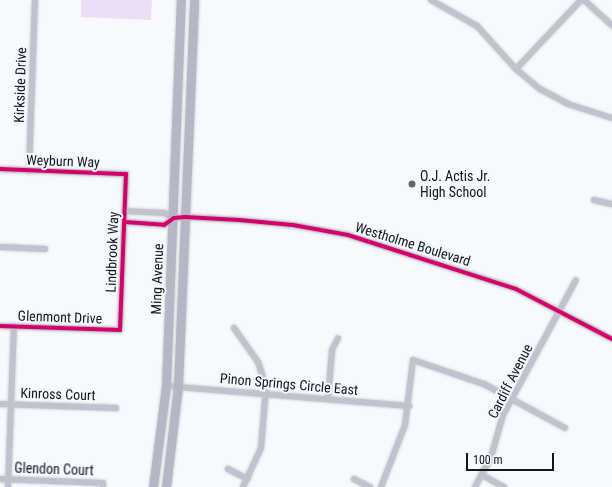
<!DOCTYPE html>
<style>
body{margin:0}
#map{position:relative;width:612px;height:487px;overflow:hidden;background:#f7f9fc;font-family:"Roboto Condensed",sans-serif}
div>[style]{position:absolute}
.green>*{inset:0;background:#eadff4}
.roads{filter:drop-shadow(0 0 1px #d4d5d7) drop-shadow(0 0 1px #d4d5d7)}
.minor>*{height:6px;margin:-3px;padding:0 3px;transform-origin:3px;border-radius:3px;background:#c1c2cd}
.secondary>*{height:9px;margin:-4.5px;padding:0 4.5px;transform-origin:4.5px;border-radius:4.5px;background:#b6b7c4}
.cycleway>*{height:4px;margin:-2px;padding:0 2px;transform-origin:2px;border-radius:2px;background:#d6006c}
.dots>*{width:11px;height:11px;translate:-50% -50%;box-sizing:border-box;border:2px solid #f4f9ff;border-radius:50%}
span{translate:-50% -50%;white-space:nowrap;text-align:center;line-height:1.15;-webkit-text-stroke:4px #f4f9ff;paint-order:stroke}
.street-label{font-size:14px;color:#141619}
.poi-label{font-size:14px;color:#141619}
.left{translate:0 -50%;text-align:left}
.scale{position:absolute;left:466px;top:453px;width:88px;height:18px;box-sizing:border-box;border:2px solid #141619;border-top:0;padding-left:5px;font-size:12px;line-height:14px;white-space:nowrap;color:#141619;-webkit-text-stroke:3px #f4f9ff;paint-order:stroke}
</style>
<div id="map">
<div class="green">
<i style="clip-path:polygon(81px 0,152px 0,151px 20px,81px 17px)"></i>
</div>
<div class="roads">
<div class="minor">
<i style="left:431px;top:0;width:53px;rotate:29.5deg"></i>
<i style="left:477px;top:26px;width:58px;rotate:47.8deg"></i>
<i style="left:516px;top:69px;width:31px;rotate:40deg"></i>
<i style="left:540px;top:89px;width:32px;rotate:28deg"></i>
<i style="left:568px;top:104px;width:46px;rotate:17.7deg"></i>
<i style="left:584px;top:0;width:38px;rotate:42deg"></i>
<i style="left:516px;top:69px;width:95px;rotate:-46.7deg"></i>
<i style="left:0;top:169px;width:126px;rotate:2.3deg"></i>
<i style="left:126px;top:174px;width:156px;rotate:92.2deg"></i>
<i style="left:120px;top:330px;width:120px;rotate:-178.1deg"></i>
<i style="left:29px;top:171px;width:171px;rotate:-88deg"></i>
<i style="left:594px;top:200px;width:18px;rotate:13deg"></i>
<i style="left:125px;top:211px;width:39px;rotate:3deg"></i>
<i style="left:164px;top:213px;width:11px;rotate:27deg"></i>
<i style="left:125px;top:222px;width:39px;rotate:4deg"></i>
<i style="left:164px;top:225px;width:12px;rotate:-35deg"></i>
<i style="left:174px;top:218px;width:11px;rotate:-5deg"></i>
<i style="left:185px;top:217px;width:54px;rotate:3.2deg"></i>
<i style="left:239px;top:220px;width:54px;rotate:5.3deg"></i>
<i style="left:293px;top:225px;width:56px;rotate:10.3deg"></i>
<i style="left:348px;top:235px;width:176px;rotate:17.8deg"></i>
<i style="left:516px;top:289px;width:108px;rotate:27.5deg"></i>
<i style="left:0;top:247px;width:45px;rotate:2.5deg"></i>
<i style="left:234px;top:328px;width:42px;rotate:54.8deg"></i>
<i style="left:258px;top:362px;width:26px;rotate:72deg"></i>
<i style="left:266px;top:387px;width:61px;rotate:94.7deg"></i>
<i style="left:261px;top:448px;width:43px;rotate:114.8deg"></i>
<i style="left:166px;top:386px;width:244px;rotate:4.7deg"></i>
<i style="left:328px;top:399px;width:49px;rotate:-85.3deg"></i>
<i style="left:332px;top:350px;width:13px;rotate:-63deg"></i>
<i style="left:0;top:404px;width:116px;rotate:2deg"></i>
<i style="left:228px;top:469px;width:22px;rotate:27deg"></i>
<i style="left:482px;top:475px;width:25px;rotate:29deg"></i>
<i style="left:0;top:479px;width:103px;rotate:2.2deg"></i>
<i style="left:103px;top:483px;width:4px;rotate:90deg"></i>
<i style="left:354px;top:479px;width:18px;rotate:27deg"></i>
<i style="left:8px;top:487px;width:161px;rotate:-87.9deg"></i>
<i style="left:381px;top:487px;width:66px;rotate:-68.8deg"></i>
<i style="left:405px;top:425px;width:65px;rotate:-83deg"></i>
<i style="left:413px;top:360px;width:75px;rotate:18.7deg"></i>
<i style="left:484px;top:384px;width:92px;rotate:28.5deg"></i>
<i style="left:475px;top:487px;width:34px;rotate:-62deg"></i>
<i style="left:491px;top:457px;width:44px;rotate:-74.1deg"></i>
<i style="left:503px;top:415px;width:153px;rotate:-61.6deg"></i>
</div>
<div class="secondary">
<i style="left:153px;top:487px;width:102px;rotate:-82.7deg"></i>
<i style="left:166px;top:386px;width:386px;rotate:-87.8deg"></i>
<i style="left:166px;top:487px;width:102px;rotate:-83.2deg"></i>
<i style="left:178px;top:386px;width:386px;rotate:-87.6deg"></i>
</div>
</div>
<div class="cycleway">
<i style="left:0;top:169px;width:126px;rotate:2.3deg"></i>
<i style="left:126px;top:174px;width:156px;rotate:92.2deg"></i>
<i style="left:120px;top:330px;width:120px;rotate:-178.1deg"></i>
<i style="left:125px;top:222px;width:39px;rotate:4deg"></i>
<i style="left:164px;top:225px;width:12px;rotate:-35deg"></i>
<i style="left:174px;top:218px;width:11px;rotate:-5deg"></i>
<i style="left:185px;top:217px;width:54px;rotate:3.2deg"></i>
<i style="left:239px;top:220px;width:54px;rotate:5.3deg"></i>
<i style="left:293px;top:225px;width:56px;rotate:10.3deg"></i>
<i style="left:348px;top:235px;width:176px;rotate:17.8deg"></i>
<i style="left:516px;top:289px;width:108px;rotate:27.5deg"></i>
</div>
<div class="dots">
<i style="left:412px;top:184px;background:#636568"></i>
</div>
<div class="street-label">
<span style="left:20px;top:85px;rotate:-88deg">Kirkside Drive</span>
<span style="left:63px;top:161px;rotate:2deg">Weyburn Way</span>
<span style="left:413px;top:244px;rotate:17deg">Westholme Boulevard</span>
<span style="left:112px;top:252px;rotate:-88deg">Lindbrook Way</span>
<span style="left:157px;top:279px;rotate:-88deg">Ming Avenue</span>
<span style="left:60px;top:317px;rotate:2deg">Glenmont Drive</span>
<span style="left:510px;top:381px;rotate:-63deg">Cardiff Avenue</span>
<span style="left:289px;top:384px;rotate:5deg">Pinon Springs Circle East</span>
<span style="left:58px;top:394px;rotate:2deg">Kinross Court</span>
<span style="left:54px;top:469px;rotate:2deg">Glendon Court</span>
</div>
<div class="poi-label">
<span class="left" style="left:420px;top:184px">O.J. Actis Jr.<br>High School</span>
</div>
<div class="scale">100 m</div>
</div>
